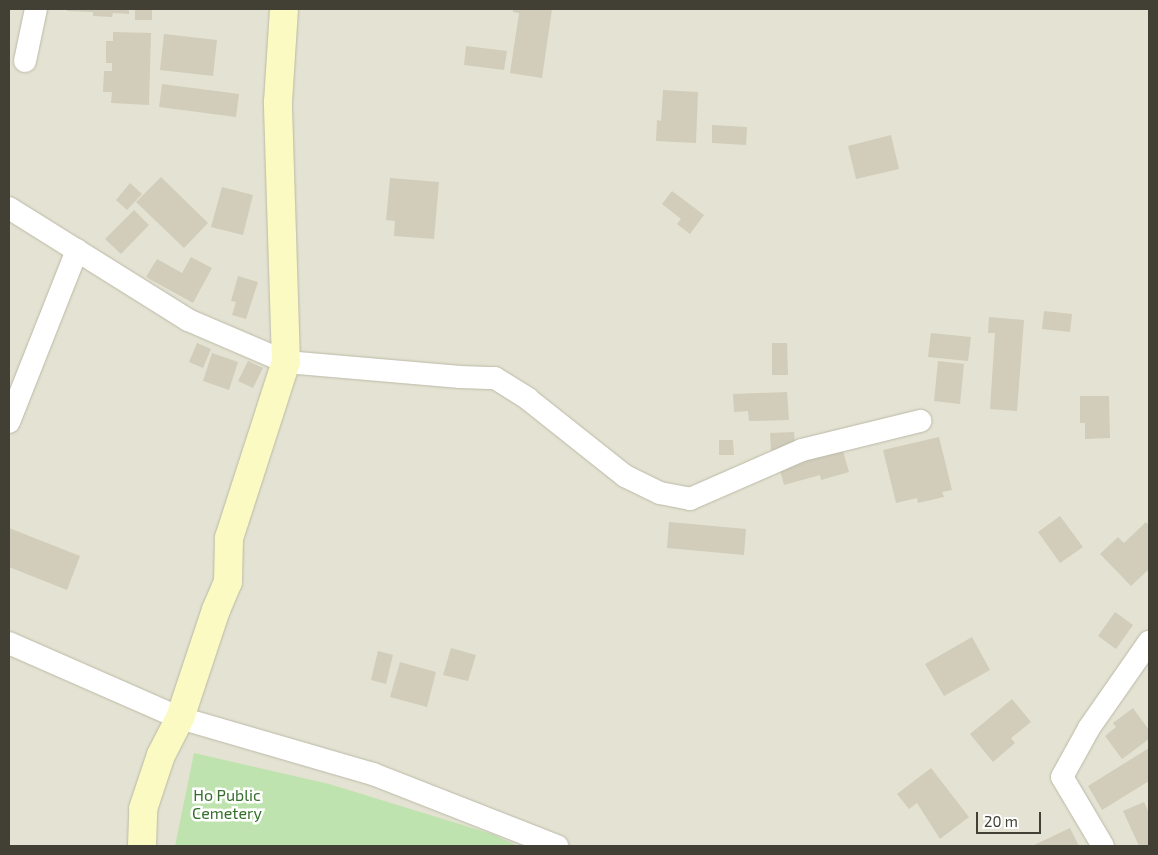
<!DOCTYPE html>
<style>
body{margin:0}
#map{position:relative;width:1158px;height:855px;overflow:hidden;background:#f0efe3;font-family:"Exo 2",sans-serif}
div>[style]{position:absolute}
.residential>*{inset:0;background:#e4e2d2}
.green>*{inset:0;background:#bfe3ae}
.building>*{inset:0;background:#d1cdba}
.roads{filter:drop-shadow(0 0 1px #bbb9a7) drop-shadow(0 0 1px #bbb9a7)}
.street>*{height:22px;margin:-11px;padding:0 11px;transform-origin:11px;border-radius:11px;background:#fff}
.secondary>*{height:28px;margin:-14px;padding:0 14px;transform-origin:14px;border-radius:14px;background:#fbfac3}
span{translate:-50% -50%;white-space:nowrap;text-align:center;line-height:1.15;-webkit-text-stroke:5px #fff;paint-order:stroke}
.park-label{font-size:16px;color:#366f2c}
.frame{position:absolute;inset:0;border:10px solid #424034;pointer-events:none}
.scale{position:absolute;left:976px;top:812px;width:65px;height:22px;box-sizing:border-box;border:2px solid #424034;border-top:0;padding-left:6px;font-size:15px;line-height:18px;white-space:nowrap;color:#424034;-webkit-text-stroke:4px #fff;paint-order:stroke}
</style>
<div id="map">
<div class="residential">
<i style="clip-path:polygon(9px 9px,1149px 9px,1149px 846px,9px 846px)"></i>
</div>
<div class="green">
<i style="clip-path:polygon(194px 753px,329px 784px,492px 834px,518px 846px,175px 846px)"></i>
</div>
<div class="building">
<i style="clip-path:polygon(67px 9px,129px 9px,129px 14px,113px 13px,112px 17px,93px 16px,93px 12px,67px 11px)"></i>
<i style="clip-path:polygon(135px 9px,152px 9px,152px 20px,135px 20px)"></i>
<i style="clip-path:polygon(513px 9px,552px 9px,542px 78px,510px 73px,519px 13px,513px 12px)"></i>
<i style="clip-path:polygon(113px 32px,151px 33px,149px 105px,111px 103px,112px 92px,103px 92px,104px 71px,112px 71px,112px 63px,106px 63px,106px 41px,113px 41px)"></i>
<i style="clip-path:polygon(164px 34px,217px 40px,213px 76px,160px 70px)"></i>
<i style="clip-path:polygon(466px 46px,507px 51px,504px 70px,464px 65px)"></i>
<i style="clip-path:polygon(162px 84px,239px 94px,236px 117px,159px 107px)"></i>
<i style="clip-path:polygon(663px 90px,698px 92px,696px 143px,656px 141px,657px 120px,661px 121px)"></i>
<i style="clip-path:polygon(712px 125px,747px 127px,746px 145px,712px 143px)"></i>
<i style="clip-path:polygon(891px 135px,899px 169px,856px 179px,848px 146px)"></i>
<i style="clip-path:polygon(161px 177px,208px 223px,184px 248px,136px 202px)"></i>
<i style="clip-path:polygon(390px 178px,439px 182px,434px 239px,394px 236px,395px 221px,386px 220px)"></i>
<i style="clip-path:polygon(130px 183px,142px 194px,127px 210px,116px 200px)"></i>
<i style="clip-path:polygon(222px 187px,253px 195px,243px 235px,211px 227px)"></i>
<i style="clip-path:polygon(672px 191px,704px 215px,690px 234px,677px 224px,681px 219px,662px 204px)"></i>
<i style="clip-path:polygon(134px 210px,149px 225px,121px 254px,105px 239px)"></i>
<i style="clip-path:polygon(191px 257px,212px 268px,193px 303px,146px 277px,157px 259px,182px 273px)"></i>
<i style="clip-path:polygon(238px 276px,258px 282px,246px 319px,232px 315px,236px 302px,231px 301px)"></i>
<i style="clip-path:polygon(1044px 311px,1072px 314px,1070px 332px,1042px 329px)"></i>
<i style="clip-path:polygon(989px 317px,1024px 320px,1017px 411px,990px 409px,995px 333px,988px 333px)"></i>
<i style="clip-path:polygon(931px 333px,971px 337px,968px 361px,928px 357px)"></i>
<i style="clip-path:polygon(197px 343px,211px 349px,203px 368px,189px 362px)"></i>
<i style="clip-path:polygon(772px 343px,787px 343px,788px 375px,772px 375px)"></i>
<i style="clip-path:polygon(212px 353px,238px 362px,229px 390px,203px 381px)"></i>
<i style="clip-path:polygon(248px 361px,263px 368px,253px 388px,238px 381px)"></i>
<i style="clip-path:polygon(938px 361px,964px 364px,960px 404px,934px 401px)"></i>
<i style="clip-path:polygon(787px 392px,789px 420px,749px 421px,748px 411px,734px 412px,733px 394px)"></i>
<i style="clip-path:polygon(1080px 396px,1109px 396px,1110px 438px,1085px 439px,1085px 423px,1080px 423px)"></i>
<i style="clip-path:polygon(794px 432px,795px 449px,771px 450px,770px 433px)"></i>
<i style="clip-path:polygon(939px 437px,952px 490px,942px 492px,944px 497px,918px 503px,917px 498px,896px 503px,883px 450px)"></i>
<i style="clip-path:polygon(719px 440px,733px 440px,734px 455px,719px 455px)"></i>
<i style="clip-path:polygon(843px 451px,849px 472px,821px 480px,820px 475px,784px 485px,779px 466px)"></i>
<i style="clip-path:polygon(1060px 516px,1083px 547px,1060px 563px,1038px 532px)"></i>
<i style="clip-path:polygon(669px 522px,746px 529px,744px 555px,667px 548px)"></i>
<i style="clip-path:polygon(1146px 522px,1149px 526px,1149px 569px,1131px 586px,1100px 554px,1118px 537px,1124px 543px)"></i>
<i style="clip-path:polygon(9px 528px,80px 556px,67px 590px,9px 567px)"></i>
<i style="clip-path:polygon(1115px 612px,1133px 625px,1116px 649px,1098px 636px)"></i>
<i style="clip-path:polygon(972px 637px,990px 670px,944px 696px,925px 664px)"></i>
<i style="clip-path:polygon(451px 648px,476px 655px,468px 681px,443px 675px)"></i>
<i style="clip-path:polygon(378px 651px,393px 655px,386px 684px,371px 680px)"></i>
<i style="clip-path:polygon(400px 662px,436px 672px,427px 707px,390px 697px)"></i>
<i style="clip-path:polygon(1012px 699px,1031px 722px,1011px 738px,1015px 743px,993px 762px,970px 734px)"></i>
<i style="clip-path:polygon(1133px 708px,1149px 730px,1149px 739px,1122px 759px,1105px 736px,1116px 727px,1113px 723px)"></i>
<i style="clip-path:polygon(1149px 748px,1149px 781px,1102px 810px,1088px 786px)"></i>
<i style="clip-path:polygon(931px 768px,969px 817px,940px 839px,917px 803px,909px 809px,897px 794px)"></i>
<i style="clip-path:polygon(1144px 802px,1149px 813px,1149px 846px,1139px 846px,1123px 811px)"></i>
<i style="clip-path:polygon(1070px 828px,1079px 846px,1032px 846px)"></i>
</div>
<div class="roads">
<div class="street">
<i style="left:25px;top:61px;width:53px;rotate:-78.1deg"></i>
<i style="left:9px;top:208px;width:211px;rotate:32deg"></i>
<i style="left:188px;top:320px;width:107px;rotate:23.2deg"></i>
<i style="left:286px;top:362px;width:175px;rotate:4.9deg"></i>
<i style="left:460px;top:377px;width:35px;rotate:2deg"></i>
<i style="left:495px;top:378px;width:39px;rotate:32deg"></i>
<i style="left:528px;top:399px;width:124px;rotate:38.4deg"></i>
<i style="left:625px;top:476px;width:39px;rotate:26deg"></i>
<i style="left:660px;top:493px;width:31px;rotate:11deg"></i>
<i style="left:690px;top:499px;width:122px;rotate:-23.6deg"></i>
<i style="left:802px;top:450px;width:122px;rotate:-13.8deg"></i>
<i style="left:9px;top:422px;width:185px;rotate:-68.4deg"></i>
<i style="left:9px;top:643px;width:187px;rotate:23.7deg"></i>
<i style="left:180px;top:718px;width:201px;rotate:16.2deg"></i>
<i style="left:373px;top:774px;width:198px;rotate:21.4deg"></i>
<i style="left:1103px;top:846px;width:80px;rotate:-120.7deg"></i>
<i style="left:1062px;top:777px;width:56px;rotate:-61.1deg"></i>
<i style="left:1089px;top:728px;width:105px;rotate:-55.1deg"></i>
</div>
<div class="secondary">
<i style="left:142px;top:846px;width:37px;rotate:-88deg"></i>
<i style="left:143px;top:809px;width:57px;rotate:-71.6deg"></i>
<i style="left:161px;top:755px;width:42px;rotate:-62.8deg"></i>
<i style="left:180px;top:718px;width:114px;rotate:-71.6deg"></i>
<i style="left:216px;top:610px;width:30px;rotate:-67deg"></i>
<i style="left:228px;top:582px;width:44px;rotate:-88.7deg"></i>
<i style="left:229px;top:538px;width:185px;rotate:-72.1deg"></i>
<i style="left:286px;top:362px;width:260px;rotate:-91.8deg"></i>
<i style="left:278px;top:102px;width:93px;rotate:-86.3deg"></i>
</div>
</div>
<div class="park-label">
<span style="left:227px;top:804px">Ho Public<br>Cemetery</span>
</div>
<div class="frame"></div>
<div class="scale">20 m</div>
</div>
